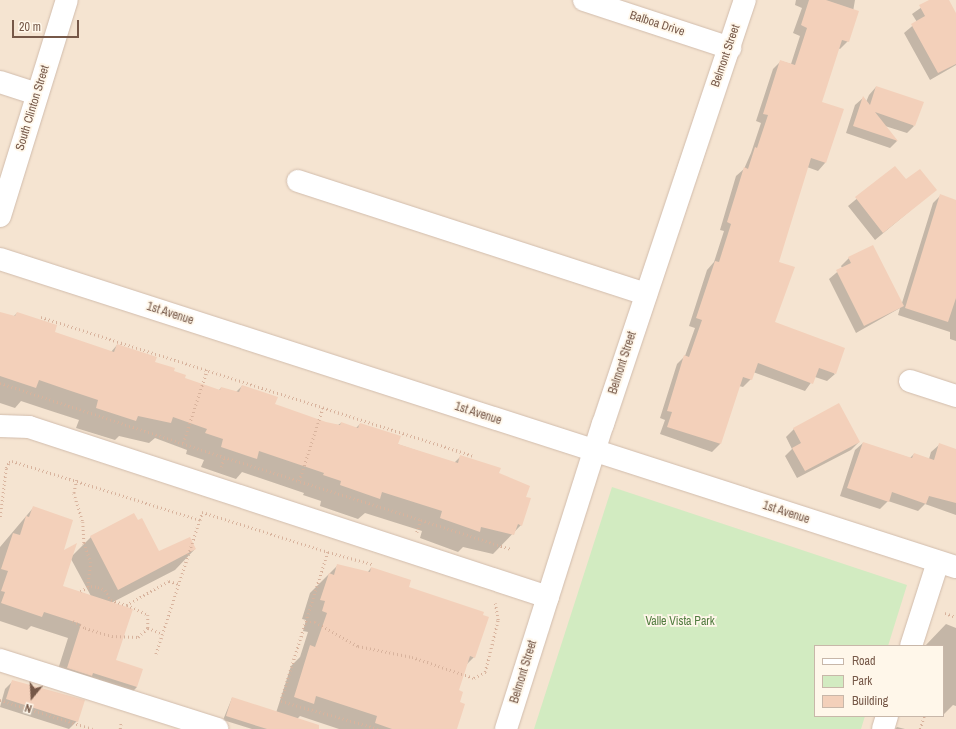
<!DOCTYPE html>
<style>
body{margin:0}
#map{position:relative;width:956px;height:729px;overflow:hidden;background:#fdf3e3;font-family:"Archivo Narrow",sans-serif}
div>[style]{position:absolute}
.residential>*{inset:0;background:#f5e4d1}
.green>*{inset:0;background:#d2ebc1}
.shadow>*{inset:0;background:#0003}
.building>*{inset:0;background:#f3d0ba}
.path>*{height:2.5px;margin-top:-1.25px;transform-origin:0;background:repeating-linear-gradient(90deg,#d8b39d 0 1px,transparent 0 4px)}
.roads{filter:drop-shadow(0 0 1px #d1bcac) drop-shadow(0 0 1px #d1bcac)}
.minor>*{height:22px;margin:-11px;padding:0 11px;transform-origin:11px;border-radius:11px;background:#fff}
span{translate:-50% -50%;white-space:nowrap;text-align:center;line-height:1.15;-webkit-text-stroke:3.5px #fff7ea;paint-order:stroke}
.street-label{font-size:12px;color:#765848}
.park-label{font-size:12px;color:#527c40}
.legend{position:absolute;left:814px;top:645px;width:130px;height:72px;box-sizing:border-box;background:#fff7ea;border:1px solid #c8b7a9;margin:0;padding:5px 7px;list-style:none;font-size:12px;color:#765848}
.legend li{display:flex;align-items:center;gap:8px;height:20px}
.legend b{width:20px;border:1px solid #c8b7a9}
.north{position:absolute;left:12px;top:677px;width:40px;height:40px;-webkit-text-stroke:3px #fff7ea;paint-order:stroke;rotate:198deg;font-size:11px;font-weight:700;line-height:16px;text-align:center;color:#765848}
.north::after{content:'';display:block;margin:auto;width:14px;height:18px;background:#765848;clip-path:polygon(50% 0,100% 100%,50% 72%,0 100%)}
.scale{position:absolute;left:12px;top:20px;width:67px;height:18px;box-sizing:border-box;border:2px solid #765848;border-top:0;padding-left:5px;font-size:12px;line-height:14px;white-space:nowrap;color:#765848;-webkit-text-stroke:3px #fff7ea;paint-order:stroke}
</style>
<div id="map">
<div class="residential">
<i style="clip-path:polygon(evenodd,0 0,956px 0,956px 729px,0 729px,0 0,815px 646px,943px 646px,943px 716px,815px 716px,815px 646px)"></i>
</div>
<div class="green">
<i style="clip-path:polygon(612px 487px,907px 585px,888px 646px,815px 646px,815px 716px,865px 716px,861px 729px,534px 729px)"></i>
</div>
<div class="shadow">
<i style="clip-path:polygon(796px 0,855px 0,848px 41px,840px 49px,838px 48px,821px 102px,825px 163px,818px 171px,807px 167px,778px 262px,774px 323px,835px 374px,827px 381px,815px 377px,805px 391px,753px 372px,751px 379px,743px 387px,739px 386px,720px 444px,712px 452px,660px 434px,665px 420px,660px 418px,677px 364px,685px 356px,695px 328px,689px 326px,707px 270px,714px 262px,724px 231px,720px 230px,736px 176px,744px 169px,751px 153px,761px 123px,756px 121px,773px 69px,781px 61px,791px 64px,800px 36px,793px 33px,802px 8px,795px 5px)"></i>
<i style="clip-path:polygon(932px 0,948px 0,956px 15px,956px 65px,930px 80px,904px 33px,917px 22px,912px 14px)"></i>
<i style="clip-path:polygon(876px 87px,914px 126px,907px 133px,885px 126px,897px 141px,890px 148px,846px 133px,855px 105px,863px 98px,866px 102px,869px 95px)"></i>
<i style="clip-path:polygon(895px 167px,906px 181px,935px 190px,875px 240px,848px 206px)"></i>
<i style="clip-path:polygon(940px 196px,956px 201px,956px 341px,950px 339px,950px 332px,898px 315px,900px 308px,856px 333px,829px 279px,842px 268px,841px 266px,849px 258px,902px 303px,933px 203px)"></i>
<i style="clip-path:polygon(17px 313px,53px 333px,111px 352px,117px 345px,184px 379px,218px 391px,221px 388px,236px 392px,242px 386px,274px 405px,325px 423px,338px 425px,341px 423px,356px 428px,360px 424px,397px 444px,454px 463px,461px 456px,498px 474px,525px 498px,521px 525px,493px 554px,463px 547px,458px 552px,420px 538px,422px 531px,365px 513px,358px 519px,320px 506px,321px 501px,303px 495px,304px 493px,242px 472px,236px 479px,201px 467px,204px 460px,186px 454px,187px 450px,155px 438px,149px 443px,119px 436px,115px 440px,76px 428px,79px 420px,45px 409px,21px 401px,15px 408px,0 403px,0 314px,13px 317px)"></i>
<i style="clip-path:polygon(794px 429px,859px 442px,851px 450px,797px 478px,785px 456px,792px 449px,786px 437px)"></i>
<i style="clip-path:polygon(863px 443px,910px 458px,914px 454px,929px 459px,931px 452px,939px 445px,956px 450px,956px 515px,925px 504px,918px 511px,888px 501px,880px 509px,840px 496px,855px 450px)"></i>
<i style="clip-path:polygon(evenodd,33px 508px,62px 552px,72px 556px,91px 537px,159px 552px,195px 549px,175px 570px,111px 603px,114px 661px,137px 687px,123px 701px,54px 682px,68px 638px,31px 626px,27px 630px,0 621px,0 547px,33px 508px,71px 559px,91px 596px,62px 587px,71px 559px)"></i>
<i style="clip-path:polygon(338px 565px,367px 573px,371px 568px,407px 588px,474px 657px,465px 666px,457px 691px,456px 729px,339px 729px,300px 716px,297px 719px,298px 729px,252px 729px,223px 720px,232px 698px,276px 713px,291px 666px,300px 657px,308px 632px,303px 631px,306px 620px,302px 619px,310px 593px)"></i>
<i style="clip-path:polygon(946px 624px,956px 628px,956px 706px,953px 705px,943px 715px,943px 646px,925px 646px)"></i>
<i style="clip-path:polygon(13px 681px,77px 721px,69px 729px,0 707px,5px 689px)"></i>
<i style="clip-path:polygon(897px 727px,905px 729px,895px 729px)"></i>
</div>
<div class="building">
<i style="clip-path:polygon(809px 0,826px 0,859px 11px,849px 42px,842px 40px,822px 102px,844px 109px,826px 163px,811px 158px,779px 262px,795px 267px,775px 322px,845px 348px,836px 374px,819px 368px,813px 384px,758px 363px,752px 380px,743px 377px,721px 444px,667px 427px,672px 412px,667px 411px,684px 355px,689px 357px,702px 320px,696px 318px,715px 261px,719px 262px,731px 224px,727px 222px,744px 167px,748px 169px,755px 147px,757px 148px,768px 115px,763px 114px,780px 60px,795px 65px,807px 28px,801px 25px)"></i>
<i style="clip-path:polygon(929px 0,949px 0,956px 13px,956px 64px,938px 73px,911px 24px,925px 16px,919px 5px)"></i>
<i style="clip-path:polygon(876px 86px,924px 102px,915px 126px,875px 112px,898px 141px,853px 126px,863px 96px,870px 105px)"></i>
<i style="clip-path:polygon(895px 166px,906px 179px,920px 169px,937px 190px,883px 233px,855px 197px)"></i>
<i style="clip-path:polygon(940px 194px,956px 200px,956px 298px,948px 322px,905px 308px)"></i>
<i style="clip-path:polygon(873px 245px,904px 306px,864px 326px,836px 270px,851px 263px,848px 257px)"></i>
<i style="clip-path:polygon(0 312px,15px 316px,17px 312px,57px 325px,55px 332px,114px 352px,117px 344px,157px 357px,155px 362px,175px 368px,174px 371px,186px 375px,185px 378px,220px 390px,221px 387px,239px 392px,242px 385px,278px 397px,275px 404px,326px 422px,340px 425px,341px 422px,358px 428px,360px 423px,401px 436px,398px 444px,458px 463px,460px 455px,501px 468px,499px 473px,530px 486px,526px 497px,531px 498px,522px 526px,518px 524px,514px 535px,481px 527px,480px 532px,440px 518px,442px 511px,382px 492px,380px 499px,340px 485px,341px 481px,323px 475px,324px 473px,259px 451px,257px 459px,221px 447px,223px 439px,205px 433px,207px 429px,173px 417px,171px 423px,138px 416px,136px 421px,96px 408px,98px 400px,65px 389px,39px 380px,36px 388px,0 376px)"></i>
<i style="clip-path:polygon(839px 403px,860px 442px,805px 471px,792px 448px,801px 443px,793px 428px)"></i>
<i style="clip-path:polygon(863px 442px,912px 458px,914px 453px,934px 460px,939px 443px,956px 449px,956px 503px,929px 496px,926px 504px,892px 492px,889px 502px,847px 488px)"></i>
<i style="clip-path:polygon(33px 506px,73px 520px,64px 550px,77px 543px,63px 586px,133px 609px,116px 660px,143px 669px,137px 687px,93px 673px,92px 676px,67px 668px,81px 624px,44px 612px,42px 617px,1px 603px,5px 592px,1px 591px,8px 571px,1px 569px,13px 533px,20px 535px,26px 516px,29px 517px)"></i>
<i style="clip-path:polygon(134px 513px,138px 520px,142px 518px,159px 551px,190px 537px,196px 549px,118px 590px,90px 536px)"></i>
<i style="clip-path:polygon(337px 564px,370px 572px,371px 567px,411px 580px,409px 587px,484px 612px,483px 615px,489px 617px,475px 658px,470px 656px,459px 690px,463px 692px,460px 702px,465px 704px,457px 729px,392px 729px,375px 723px,377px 716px,316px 696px,314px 704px,294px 697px,310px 645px,315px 647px,327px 613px,322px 611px,325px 601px,320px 600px,329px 573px,334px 575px)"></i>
<i style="clip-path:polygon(12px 680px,85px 700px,78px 722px,6px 699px)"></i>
<i style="clip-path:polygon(232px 697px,319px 725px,319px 729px,267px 729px,226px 716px)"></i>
</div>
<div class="path">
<i style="left:41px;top:317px;width:453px;rotate:17.8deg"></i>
<i style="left:0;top:383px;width:236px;rotate:18.3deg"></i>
<i style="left:183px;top:443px;width:77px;rotate:-71.8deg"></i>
<i style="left:221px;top:467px;width:10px;rotate:-73deg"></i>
<i style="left:224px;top:457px;width:207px;rotate:17.7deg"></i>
<i style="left:421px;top:520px;width:13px;rotate:108deg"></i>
<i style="left:77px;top:480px;width:13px;rotate:103deg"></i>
<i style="left:74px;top:493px;width:30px;rotate:73deg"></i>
<i style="left:83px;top:522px;width:21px;rotate:87deg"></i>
<i style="left:84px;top:543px;width:20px;rotate:70deg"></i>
<i style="left:91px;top:562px;width:25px;rotate:97deg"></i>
<i style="left:299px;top:481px;width:78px;rotate:-72deg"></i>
<i style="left:0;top:517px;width:49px;rotate:-83deg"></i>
<i style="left:6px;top:468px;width:7px;rotate:-63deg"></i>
<i style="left:9px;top:462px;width:3px;rotate:-18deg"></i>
<i style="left:12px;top:461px;width:197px;rotate:17.4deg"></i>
<i style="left:200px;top:520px;width:142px;rotate:108.1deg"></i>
<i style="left:200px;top:520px;width:8px;rotate:-76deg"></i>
<i style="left:202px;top:512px;width:132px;rotate:17.6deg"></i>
<i style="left:328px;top:552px;width:156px;rotate:107.5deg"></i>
<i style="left:281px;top:701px;width:102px;rotate:15.9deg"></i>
<i style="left:421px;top:520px;width:95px;rotate:17.9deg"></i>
<i style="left:328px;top:552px;width:46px;rotate:15.3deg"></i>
<i style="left:80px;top:591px;width:12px;rotate:-24deg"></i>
<i style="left:91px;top:586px;width:7px;rotate:8deg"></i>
<i style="left:98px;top:587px;width:8px;rotate:23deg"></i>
<i style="left:105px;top:590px;width:12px;rotate:59deg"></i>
<i style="left:111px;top:600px;width:16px;rotate:18deg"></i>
<i style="left:126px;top:605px;width:49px;rotate:-29.2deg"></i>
<i style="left:169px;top:581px;width:10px;rotate:17deg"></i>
<i style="left:127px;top:605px;width:23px;rotate:25deg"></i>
<i style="left:148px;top:615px;width:13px;rotate:90deg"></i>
<i style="left:945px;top:613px;width:12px;rotate:20deg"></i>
<i style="left:73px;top:621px;width:14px;rotate:30deg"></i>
<i style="left:85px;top:628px;width:28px;rotate:17deg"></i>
<i style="left:112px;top:636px;width:26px;rotate:2deg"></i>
<i style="left:138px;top:637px;width:13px;rotate:-42deg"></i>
<i style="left:148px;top:628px;width:16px;rotate:22deg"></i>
<i style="left:306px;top:622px;width:9px"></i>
<i style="left:315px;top:622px;width:49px;rotate:29.2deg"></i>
<i style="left:358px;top:646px;width:55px;rotate:11.5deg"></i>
<i style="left:412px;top:657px;width:65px;rotate:18.7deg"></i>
<i style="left:474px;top:678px;width:13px;rotate:-29deg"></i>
<i style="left:485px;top:672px;width:54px;rotate:-76deg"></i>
<i style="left:498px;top:620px;width:17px;rotate:-100deg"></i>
<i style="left:0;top:700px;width:97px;rotate:17.3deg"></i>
<i style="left:120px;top:729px;width:7px;rotate:-82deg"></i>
<i style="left:920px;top:729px;width:14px;rotate:-73deg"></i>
</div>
<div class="roads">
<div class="minor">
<i style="left:584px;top:0;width:154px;rotate:18.2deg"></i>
<i style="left:0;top:82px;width:39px;rotate:18deg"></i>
<i style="left:298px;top:181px;width:366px;rotate:18deg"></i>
<i style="left:0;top:216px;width:226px;rotate:-72.8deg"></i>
<i style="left:0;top:259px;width:1004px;rotate:17.86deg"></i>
<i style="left:910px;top:381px;width:48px;rotate:18.1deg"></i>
<i style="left:0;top:426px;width:29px;rotate:2deg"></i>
<i style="left:29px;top:427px;width:546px;rotate:18.14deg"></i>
<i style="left:911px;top:646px;width:88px;rotate:-72.2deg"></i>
<i style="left:0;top:660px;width:228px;rotate:17.6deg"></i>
<i style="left:506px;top:729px;width:320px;rotate:-72.4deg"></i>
<i style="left:603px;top:424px;width:447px;rotate:-71.5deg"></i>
<i style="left:883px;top:729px;width:14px;rotate:-73deg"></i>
</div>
</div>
<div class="street-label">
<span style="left:657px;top:24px;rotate:18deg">Balboa Drive</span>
<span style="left:726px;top:56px;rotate:-71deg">Belmont Street</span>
<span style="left:33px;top:108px;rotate:-73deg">South Clinton Street</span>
<span style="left:170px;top:314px;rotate:18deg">1st Avenue</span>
<span style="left:623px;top:363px;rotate:-72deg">Belmont Street</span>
<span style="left:478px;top:414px;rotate:18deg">1st Avenue</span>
<span style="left:786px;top:513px;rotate:18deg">1st Avenue</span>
<span style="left:524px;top:672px;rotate:-73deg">Belmont Street</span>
</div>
<div class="park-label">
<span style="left:680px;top:622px">Valle Vista Park</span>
</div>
<ul class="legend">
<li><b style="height:5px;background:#fff"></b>Road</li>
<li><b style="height:11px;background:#d2ebc1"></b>Park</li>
<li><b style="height:11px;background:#f3d0ba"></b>Building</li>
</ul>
<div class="north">N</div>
<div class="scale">20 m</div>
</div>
